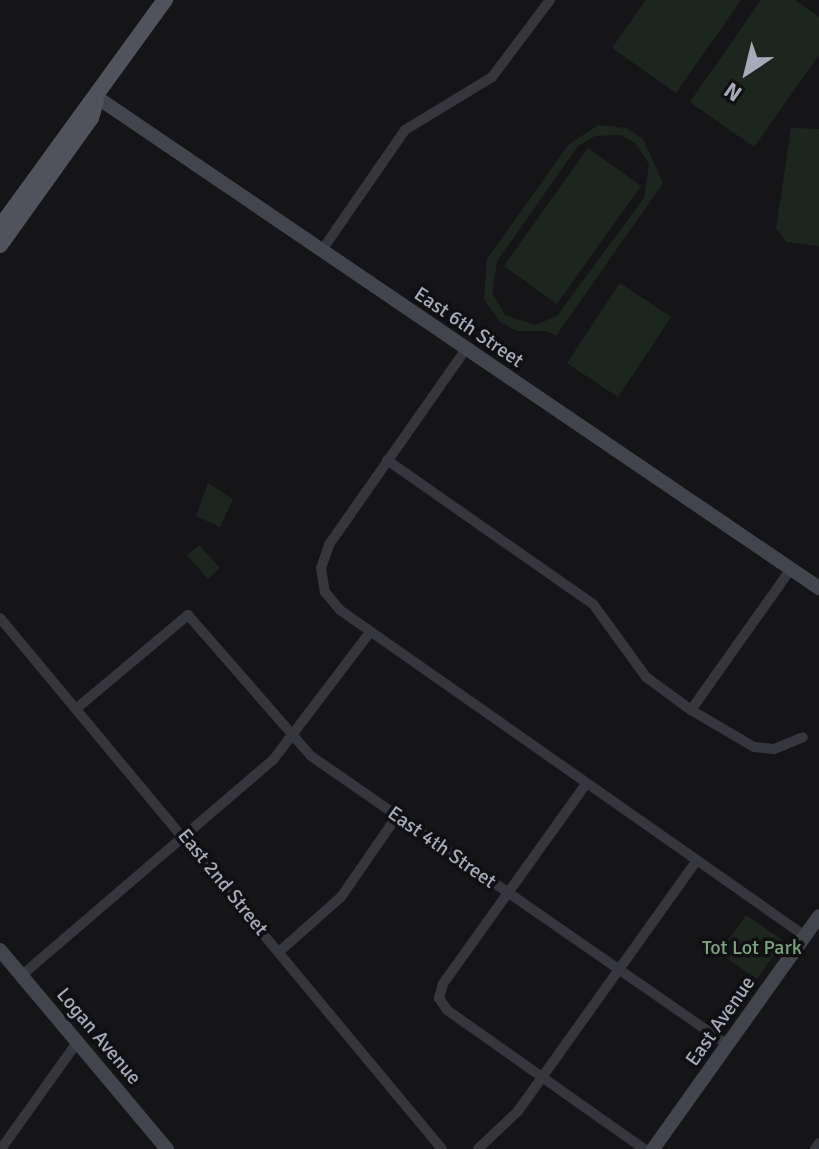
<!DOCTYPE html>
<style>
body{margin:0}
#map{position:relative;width:819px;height:1149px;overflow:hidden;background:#151517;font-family:Signika,sans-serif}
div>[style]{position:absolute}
.green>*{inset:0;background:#1d261e}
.street>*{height:10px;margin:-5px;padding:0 5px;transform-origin:5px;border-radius:5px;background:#36363d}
.secondary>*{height:14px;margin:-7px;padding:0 7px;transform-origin:7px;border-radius:7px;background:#43454d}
.primary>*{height:16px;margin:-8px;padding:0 8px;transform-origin:8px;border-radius:8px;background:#51535c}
span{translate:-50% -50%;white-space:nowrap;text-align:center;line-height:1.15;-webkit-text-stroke:7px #101012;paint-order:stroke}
.street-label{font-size:20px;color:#a6aab9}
.park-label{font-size:20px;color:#7ba580}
.north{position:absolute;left:707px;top:32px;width:80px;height:80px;-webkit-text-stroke:6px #101012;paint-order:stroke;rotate:215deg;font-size:22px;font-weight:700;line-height:32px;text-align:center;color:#a6aab9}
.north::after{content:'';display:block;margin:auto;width:28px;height:36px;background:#a6aab9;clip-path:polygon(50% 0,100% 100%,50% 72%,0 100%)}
</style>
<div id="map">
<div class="green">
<i style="clip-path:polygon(646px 0,741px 0,676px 93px,612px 48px)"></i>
<i style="clip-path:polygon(761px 0,795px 0,819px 17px,819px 55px,754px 147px,690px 102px)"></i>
<i style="clip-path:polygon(evenodd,598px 125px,626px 128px,643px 139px,663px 183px,556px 336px,547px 331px,517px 331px,500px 322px,484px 299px,487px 259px,568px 145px,598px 125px,621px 135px,636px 144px,649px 164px,644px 198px,557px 316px,535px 325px,505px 315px,492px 293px,497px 261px,578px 146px,595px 136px,621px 135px)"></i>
<i style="clip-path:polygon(791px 128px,819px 129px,819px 246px,787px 242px,776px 229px)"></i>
<i style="clip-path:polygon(588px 148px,641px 186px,557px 304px,504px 266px)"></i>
<i style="clip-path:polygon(620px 283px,671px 317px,618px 397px,567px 363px)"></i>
<i style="clip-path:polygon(208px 483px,233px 499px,220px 527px,196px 516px)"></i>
<i style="clip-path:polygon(199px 545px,220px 568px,208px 579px,187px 555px)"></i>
<i style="clip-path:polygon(746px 915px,784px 941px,757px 979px,719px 953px)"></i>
</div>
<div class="street">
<i style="left:322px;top:250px;width:146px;rotate:-55.3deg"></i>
<i style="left:405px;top:130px;width:102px;rotate:-31.3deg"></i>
<i style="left:492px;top:77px;width:96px;rotate:-53deg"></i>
<i style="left:466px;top:349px;width:239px;rotate:125deg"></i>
<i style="left:329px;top:545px;width:24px;rotate:109deg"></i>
<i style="left:321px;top:568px;width:24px;rotate:81deg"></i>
<i style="left:325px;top:592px;width:23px;rotate:50deg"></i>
<i style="left:340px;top:610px;width:568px;rotate:35.03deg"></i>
<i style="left:387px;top:460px;width:251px;rotate:35deg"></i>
<i style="left:593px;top:604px;width:90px;rotate:54deg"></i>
<i style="left:646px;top:677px;width:56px;rotate:36.3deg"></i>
<i style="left:691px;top:710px;width:73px;rotate:30.4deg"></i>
<i style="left:754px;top:747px;width:20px;rotate:6deg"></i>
<i style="left:774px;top:749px;width:31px;rotate:-22deg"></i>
<i style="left:0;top:618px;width:691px;rotate:50.23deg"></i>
<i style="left:77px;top:708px;width:145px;rotate:-40deg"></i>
<i style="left:188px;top:615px;width:187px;rotate:48.9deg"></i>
<i style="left:311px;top:756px;width:507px;rotate:34.72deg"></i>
<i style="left:691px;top:710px;width:173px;rotate:-54.7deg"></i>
<i style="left:586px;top:784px;width:246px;rotate:125.6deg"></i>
<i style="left:443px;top:984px;width:15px;rotate:106deg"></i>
<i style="left:439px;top:998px;width:14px;rotate:56deg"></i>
<i style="left:447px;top:1010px;width:241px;rotate:35.2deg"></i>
<i style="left:280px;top:951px;width:81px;rotate:-41.5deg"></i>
<i style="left:341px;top:897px;width:98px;rotate:-55.3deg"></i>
<i style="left:22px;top:975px;width:330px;rotate:-40.6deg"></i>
<i style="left:273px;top:760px;width:161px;rotate:-52.8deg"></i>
<i style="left:1px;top:1149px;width:133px;rotate:-54.5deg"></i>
<i style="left:478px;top:1149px;width:55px;rotate:-43.5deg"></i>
<i style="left:518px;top:1111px;width:307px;rotate:-54.5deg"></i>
<i style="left:815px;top:1149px;width:7px;rotate:-56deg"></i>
</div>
<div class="secondary">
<i style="left:98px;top:98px;width:872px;rotate:34.2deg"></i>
<i style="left:0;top:950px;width:260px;rotate:50deg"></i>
<i style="left:653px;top:1149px;width:286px;rotate:-54.5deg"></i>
</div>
<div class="primary">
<i style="left:0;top:227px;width:281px;rotate:-54deg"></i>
<i style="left:0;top:245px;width:156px;rotate:-54.4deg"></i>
<i style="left:91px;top:118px;width:18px;rotate:-74deg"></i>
</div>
<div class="street-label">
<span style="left:469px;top:327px;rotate:34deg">East 6th Street</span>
<span style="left:442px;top:847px;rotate:35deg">East 4th Street</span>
<span style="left:223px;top:882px;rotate:51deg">East 2nd Street</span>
<span style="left:720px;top:1021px;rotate:-55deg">East Avenue</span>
<span style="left:99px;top:1036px;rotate:50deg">Logan Avenue</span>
</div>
<div class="park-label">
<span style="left:752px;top:947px">Tot Lot Park</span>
</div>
<div class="north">N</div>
</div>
